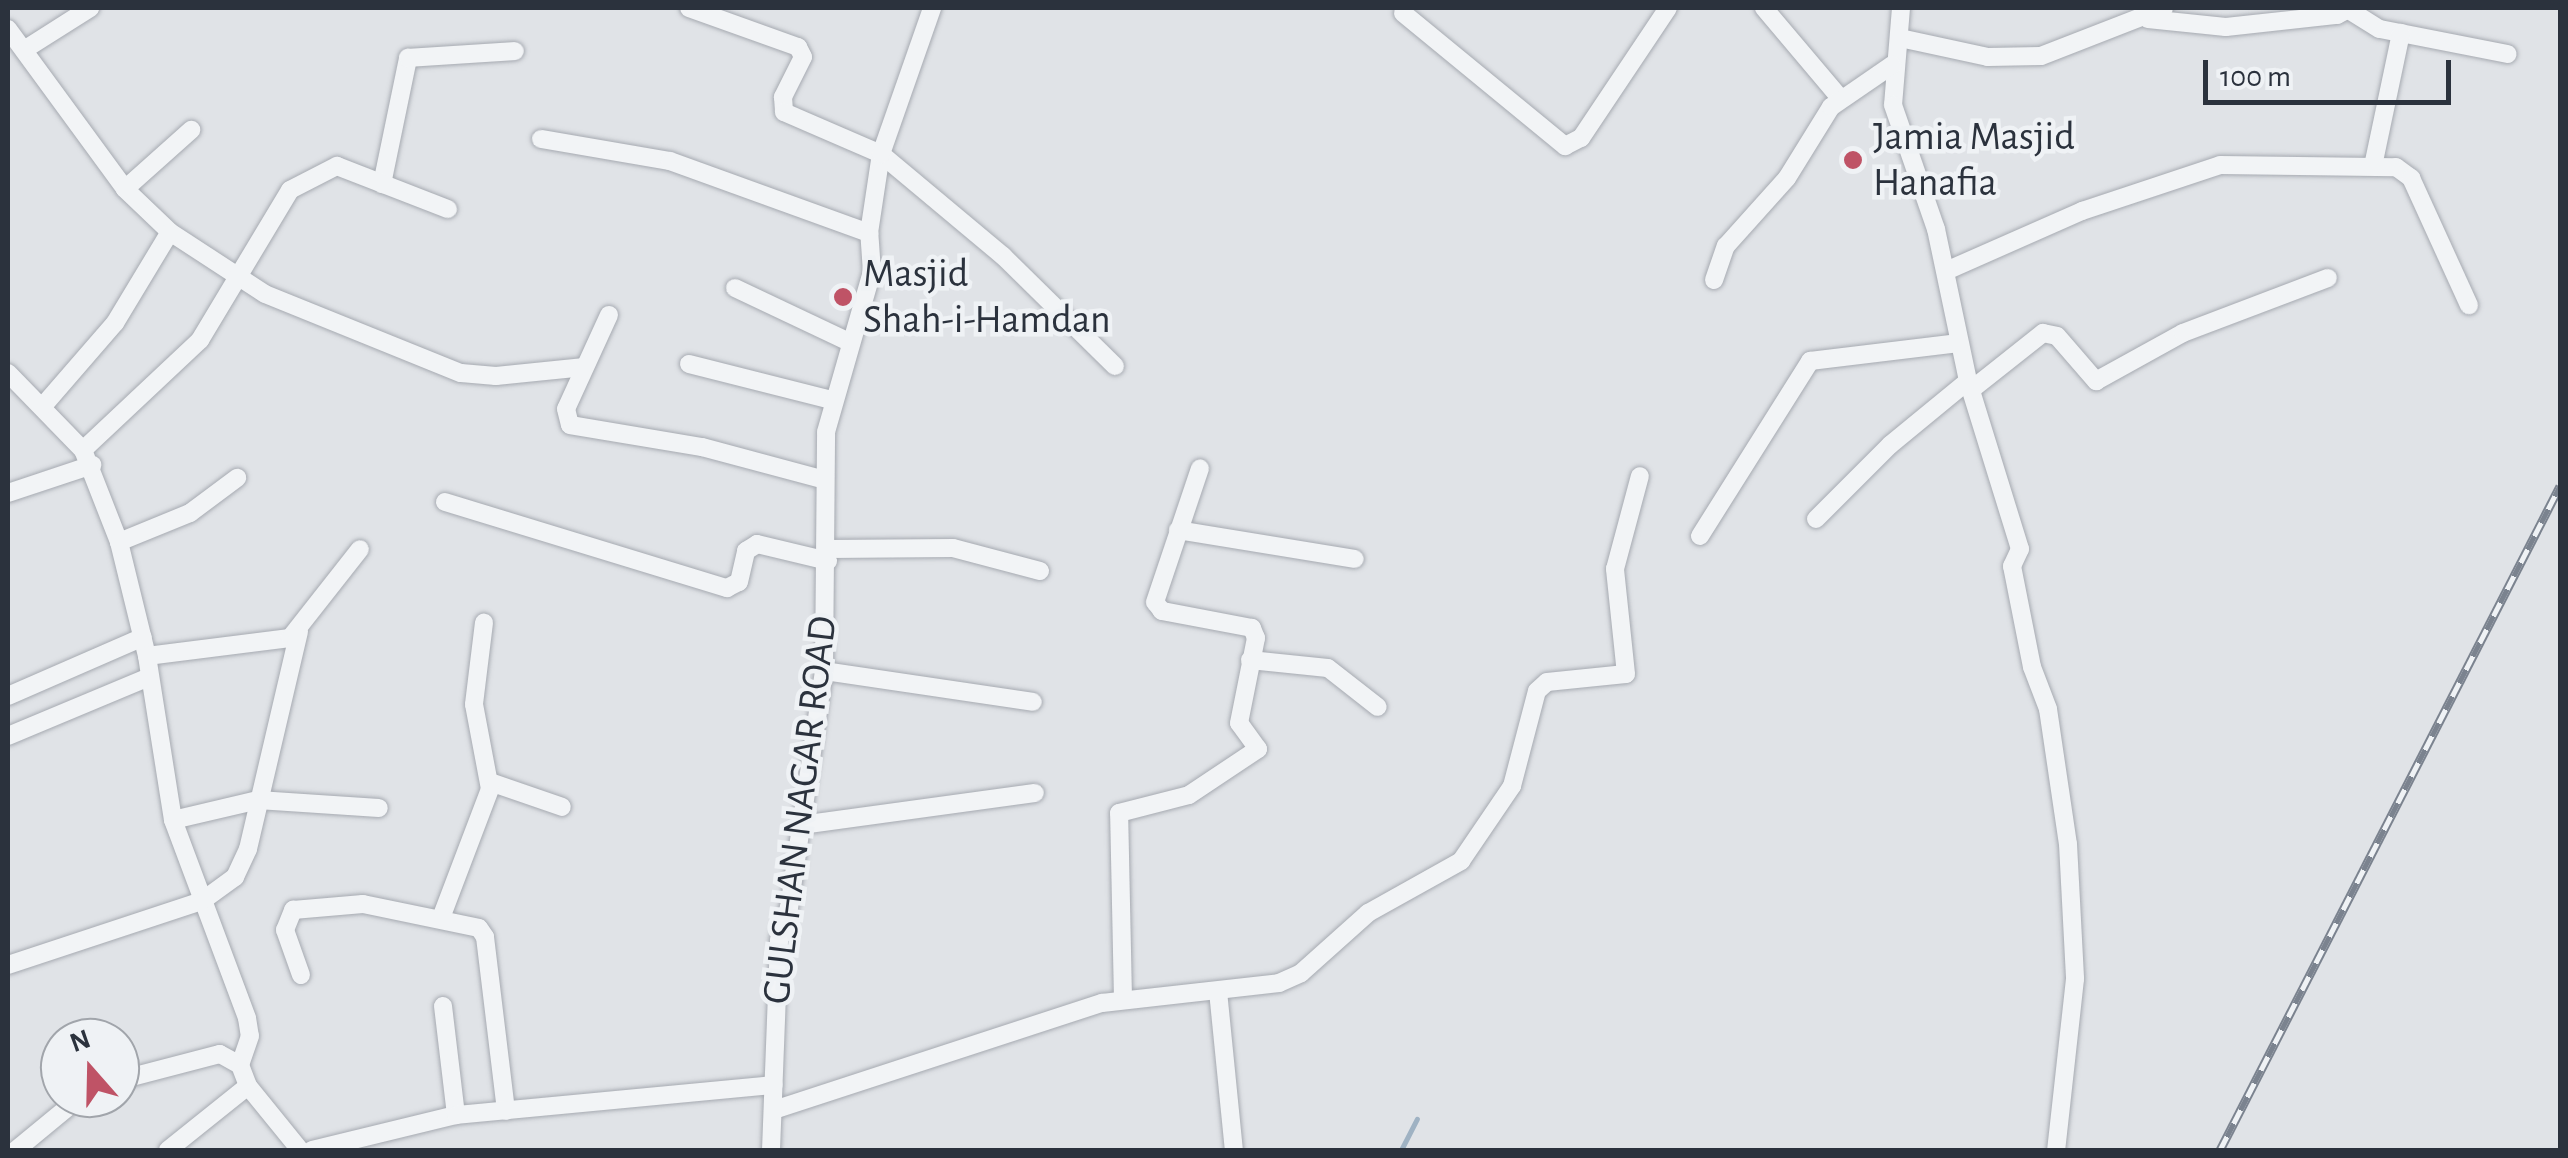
<!DOCTYPE html>
<style>
body{margin:0}
#map{position:relative;width:2568px;height:1158px;overflow:hidden;background:#e0e3e7;font-family:"Alegreya Sans",sans-serif}
div>[style]{position:absolute}
.stream>*{height:5px;margin:-2.5px;padding:0 2.5px;transform-origin:2.5px;border-radius:2.5px;background:#9fb2c3}
.roads{filter:drop-shadow(0 0 2px #a6aab1) drop-shadow(0 0 2px #a6aab1)}
.minor>*{height:18px;margin:-9px;padding:0 9px;transform-origin:9px;border-radius:9px;background:#f2f4f6}
.rail>*{height:9px;margin-top:-4.5px;transform-origin:0;background:repeating-linear-gradient(90deg,#eff2f5 0 15px,#7b838f 0 30px);box-sizing:border-box;border-block:2px solid #7b838f}
.dots>*{width:28px;height:28px;translate:-50% -50%;box-sizing:border-box;border:5px solid #eff2f5;border-radius:50%}
span{translate:-50% -50%;white-space:nowrap;text-align:center;line-height:1.15;-webkit-text-stroke:9px #eff2f5;paint-order:stroke}
.poi-label{font-size:40px;color:#2b323d}
.left{translate:0 -50%;text-align:left}
.street-label{font-size:40px;color:#2b323d}
.frame{position:absolute;inset:0;border:10px solid #2b323d;pointer-events:none}
.north{position:absolute;left:40px;top:1018px;width:100px;height:100px;box-sizing:border-box;background:#eff2f5;border:2px solid #a1a5ab;border-radius:50%;rotate:340deg;font-size:28px;font-weight:700;line-height:40px;text-align:center;color:#2b323d}
.north::after{content:'';display:block;margin:auto;width:35px;height:45px;background:#bf5366;clip-path:polygon(50% 0,100% 100%,50% 72%,0 100%)}
.scale{position:absolute;left:2203px;top:60px;width:248px;height:45px;box-sizing:border-box;border:5px solid #2b323d;border-top:0;padding-left:12px;font-size:30px;line-height:35px;white-space:nowrap;color:#2b323d;-webkit-text-stroke:8px #eff2f5;paint-order:stroke}
</style>
<div id="map">
<div class="stream">
<i style="left:1401px;top:1150px;width:35px;rotate:-63deg"></i>
</div>
<div class="roads">
<div class="minor">
<i style="left:689px;top:8px;width:116px;rotate:19.7deg"></i>
<i style="left:798px;top:47px;width:11px;rotate:63deg"></i>
<i style="left:803px;top:57px;width:45px;rotate:116.6deg"></i>
<i style="left:783px;top:97px;width:15px;rotate:86deg"></i>
<i style="left:784px;top:112px;width:106px;rotate:23.4deg"></i>
<i style="left:881px;top:154px;width:159px;rotate:39.9deg"></i>
<i style="left:1003px;top:256px;width:157px;rotate:44.5deg"></i>
<i style="left:1764px;top:8px;width:118px;rotate:49.8deg"></i>
<i style="left:1901px;top:8px;width:97px;rotate:94.7deg"></i>
<i style="left:1893px;top:105px;width:131px;rotate:70.9deg"></i>
<i style="left:1936px;top:229px;width:155px;rotate:78.1deg"></i>
<i style="left:1968px;top:381px;width:176px;rotate:72.8deg"></i>
<i style="left:2020px;top:549px;width:19px;rotate:115deg"></i>
<i style="left:2012px;top:566px;width:103px;rotate:78.8deg"></i>
<i style="left:2032px;top:667px;width:45px;rotate:69.1deg"></i>
<i style="left:2048px;top:709px;width:136px;rotate:81.6deg"></i>
<i style="left:2068px;top:844px;width:135px;rotate:87deg"></i>
<i style="left:2075px;top:979px;width:172px;rotate:96.3deg"></i>
<i style="left:2349px;top:10px;width:36px;rotate:32deg"></i>
<i style="left:2380px;top:29px;width:130px;rotate:11.1deg"></i>
<i style="left:1403px;top:13px;width:210px;rotate:39.4deg"></i>
<i style="left:1565px;top:146px;width:18px;rotate:-27deg"></i>
<i style="left:1581px;top:138px;width:156px;rotate:-56.2deg"></i>
<i style="left:2148px;top:19px;width:78px;rotate:5.9deg"></i>
<i style="left:2226px;top:27px;width:112px;rotate:-6.2deg"></i>
<i style="left:2337px;top:15px;width:15px;rotate:-28deg"></i>
<i style="left:8px;top:29px;width:198px;rotate:53.8deg"></i>
<i style="left:125px;top:189px;width:62px;rotate:43.7deg"></i>
<i style="left:170px;top:232px;width:113px;rotate:33.1deg"></i>
<i style="left:265px;top:294px;width:211px;rotate:22deg"></i>
<i style="left:461px;top:373px;width:35px;rotate:5deg"></i>
<i style="left:496px;top:376px;width:89px;rotate:-5.8deg"></i>
<i style="left:1900px;top:38px;width:90px;rotate:12.2deg"></i>
<i style="left:1988px;top:57px;width:53px;rotate:-1.1deg"></i>
<i style="left:2041px;top:56px;width:132px;rotate:-21.3deg"></i>
<i style="left:27px;top:48px;width:75px;rotate:-32.4deg"></i>
<i style="left:541px;top:139px;width:131px;rotate:9.7deg"></i>
<i style="left:670px;top:161px;width:212px;rotate:19.9deg"></i>
<i style="left:2373px;top:166px;width:136px;rotate:-78.1deg"></i>
<i style="left:382px;top:184px;width:129px;rotate:-78.3deg"></i>
<i style="left:408px;top:58px;width:107px;rotate:-3.7deg"></i>
<i style="left:125px;top:189px;width:89px;rotate:-41.8deg"></i>
<i style="left:1946px;top:271px;width:149px;rotate:-23.8deg"></i>
<i style="left:2082px;top:211px;width:145px;rotate:-18.4deg"></i>
<i style="left:2220px;top:165px;width:176px;rotate:0.7deg"></i>
<i style="left:2396px;top:167px;width:19px;rotate:36deg"></i>
<i style="left:2411px;top:178px;width:140px;rotate:65.5deg"></i>
<i style="left:1714px;top:280px;width:36px;rotate:-71deg"></i>
<i style="left:1726px;top:246px;width:91px;rotate:-48.1deg"></i>
<i style="left:1787px;top:178px;width:84px;rotate:-58.2deg"></i>
<i style="left:1831px;top:107px;width:74px;rotate:-34.5deg"></i>
<i style="left:735px;top:288px;width:124px;rotate:25.3deg"></i>
<i style="left:609px;top:315px;width:103px;rotate:114.6deg"></i>
<i style="left:566px;top:409px;width:16px;rotate:76deg"></i>
<i style="left:570px;top:425px;width:134px;rotate:9.5deg"></i>
<i style="left:702px;top:447px;width:127px;rotate:15deg"></i>
<i style="left:689px;top:364px;width:146px;rotate:14.2deg"></i>
<i style="left:8px;top:373px;width:107px;rotate:45.8deg"></i>
<i style="left:83px;top:450px;width:99px;rotate:68.6deg"></i>
<i style="left:119px;top:542px;width:117px;rotate:76.2deg"></i>
<i style="left:147px;top:656px;width:166px;rotate:81deg"></i>
<i style="left:173px;top:820px;width:211px;rotate:69.5deg"></i>
<i style="left:247px;top:1018px;width:18px;rotate:81deg"></i>
<i style="left:250px;top:1036px;width:31px;rotate:109deg"></i>
<i style="left:1971px;top:390px;width:92px;rotate:-38.4deg"></i>
<i style="left:2043px;top:333px;width:14px;rotate:12deg"></i>
<i style="left:2057px;top:336px;width:60px;rotate:49.1deg"></i>
<i style="left:2096px;top:381px;width:99px;rotate:-28.9deg"></i>
<i style="left:2183px;top:333px;width:155px;rotate:-20.8deg"></i>
<i style="left:43px;top:406px;width:110px;rotate:-49.1deg"></i>
<i style="left:115px;top:323px;width:106px;rotate:-58.9deg"></i>
<i style="left:83px;top:450px;width:161px;rotate:-43.2deg"></i>
<i style="left:200px;top:340px;width:175px;rotate:-59deg"></i>
<i style="left:290px;top:190px;width:53px;rotate:-27.1deg"></i>
<i style="left:337px;top:166px;width:119px;rotate:21.2deg"></i>
<i style="left:8px;top:493px;width:89px;rotate:-18.4deg"></i>
<i style="left:445px;top:502px;width:295px;rotate:17deg"></i>
<i style="left:727px;top:588px;width:13px;rotate:-27deg"></i>
<i style="left:739px;top:582px;width:32px;rotate:-77deg"></i>
<i style="left:746px;top:551px;width:13px;rotate:-32deg"></i>
<i style="left:757px;top:544px;width:73px;rotate:13.5deg"></i>
<i style="left:1816px;top:519px;width:105px;rotate:-45deg"></i>
<i style="left:1890px;top:445px;width:101px;rotate:-39.4deg"></i>
<i style="left:1178px;top:530px;width:179px;rotate:9.3deg"></i>
<i style="left:1700px;top:536px;width:207px;rotate:-57.8deg"></i>
<i style="left:1810px;top:361px;width:150px;rotate:-6.9deg"></i>
<i style="left:119px;top:542px;width:77px;rotate:-22.2deg"></i>
<i style="left:190px;top:513px;width:59px;rotate:-36.7deg"></i>
<i style="left:828px;top:549px;width:125px;rotate:-0.5deg"></i>
<i style="left:953px;top:548px;width:90px;rotate:14.8deg"></i>
<i style="left:147px;top:656px;width:144px;rotate:-7.2deg"></i>
<i style="left:290px;top:638px;width:113px;rotate:-51.8deg"></i>
<i style="left:1250px;top:660px;width:78px;rotate:5.9deg"></i>
<i style="left:1328px;top:668px;width:63px;rotate:38deg"></i>
<i style="left:824px;top:671px;width:211px;rotate:8.4deg"></i>
<i style="left:8px;top:696px;width:147px;rotate:-23.6deg"></i>
<i style="left:8px;top:736px;width:153px;rotate:-22.7deg"></i>
<i style="left:490px;top:782px;width:76px;rotate:19.1deg"></i>
<i style="left:173px;top:820px;width:87px;rotate:-13.2deg"></i>
<i style="left:258px;top:800px;width:121px;rotate:3.8deg"></i>
<i style="left:801px;top:825px;width:236px;rotate:-7.8deg"></i>
<i style="left:441px;top:918px;width:138px;rotate:-69.2deg"></i>
<i style="left:490px;top:789px;width:86px;rotate:-100.7deg"></i>
<i style="left:474px;top:704px;width:82px;rotate:-83deg"></i>
<i style="left:8px;top:965px;width:204px;rotate:-18.3deg"></i>
<i style="left:202px;top:901px;width:41px;rotate:-36deg"></i>
<i style="left:235px;top:877px;width:31px;rotate:-65deg"></i>
<i style="left:248px;top:849px;width:223px;rotate:-76.8deg"></i>
<i style="left:301px;top:975px;width:48px;rotate:-109.6deg"></i>
<i style="left:285px;top:930px;width:22px;rotate:-68deg"></i>
<i style="left:293px;top:910px;width:70px;rotate:-4.9deg"></i>
<i style="left:363px;top:904px;width:118px;rotate:11.7deg"></i>
<i style="left:479px;top:928px;width:11px;rotate:56deg"></i>
<i style="left:485px;top:937px;width:175px;rotate:83.1deg"></i>
<i style="left:1218px;top:991px;width:160px;rotate:84.3deg"></i>
<i style="left:1123px;top:999px;width:186px;rotate:-91.2deg"></i>
<i style="left:1119px;top:813px;width:72px;rotate:-14.4deg"></i>
<i style="left:1189px;top:795px;width:83px;rotate:-33.7deg"></i>
<i style="left:1258px;top:749px;width:32px;rotate:-126deg"></i>
<i style="left:1239px;top:723px;width:87px;rotate:-78.7deg"></i>
<i style="left:1256px;top:638px;width:11px;rotate:-112deg"></i>
<i style="left:1252px;top:628px;width:92px;rotate:-169.3deg"></i>
<i style="left:1162px;top:611px;width:11px;rotate:-128deg"></i>
<i style="left:1155px;top:602px;width:141px;rotate:-71.4deg"></i>
<i style="left:443px;top:1006px;width:110px;rotate:83.2deg"></i>
<i style="left:120px;top:1080px;width:103px;rotate:-14.6deg"></i>
<i style="left:220px;top:1054px;width:23px;rotate:29deg"></i>
<i style="left:240px;top:1065px;width:22px;rotate:69deg"></i>
<i style="left:248px;top:1086px;width:82px;rotate:50.9deg"></i>
<i style="left:777px;top:1109px;width:342px;rotate:-18.1deg"></i>
<i style="left:1102px;top:1003px;width:178px;rotate:-6.4deg"></i>
<i style="left:1279px;top:983px;width:24px;rotate:-24deg"></i>
<i style="left:1301px;top:973px;width:90px;rotate:-41.8deg"></i>
<i style="left:1368px;top:913px;width:107px;rotate:-29.2deg"></i>
<i style="left:1461px;top:861px;width:91px;rotate:-55.8deg"></i>
<i style="left:1512px;top:786px;width:98px;rotate:-75.3deg"></i>
<i style="left:1537px;top:691px;width:13px;rotate:-42deg"></i>
<i style="left:1547px;top:682px;width:79px;rotate:-5.8deg"></i>
<i style="left:1626px;top:674px;width:106px;rotate:-96deg"></i>
<i style="left:1615px;top:569px;width:96px;rotate:-75deg"></i>
<i style="left:16px;top:1150px;width:82px;rotate:-39.5deg"></i>
<i style="left:168px;top:1150px;width:102px;rotate:-38.7deg"></i>
<i style="left:312px;top:1150px;width:148px;rotate:-13.7deg"></i>
<i style="left:456px;top:1115px;width:319px;rotate:-5.4deg"></i>
<i style="left:771px;top:1150px;width:210px;rotate:-87.8deg"></i>
<i style="left:779px;top:940px;width:34px;rotate:-73deg"></i>
<i style="left:789px;top:908px;width:240px;rotate:-81.6deg"></i>
<i style="left:824px;top:671px;width:239px;rotate:-89.5deg"></i>
<i style="left:826px;top:432px;width:166px;rotate:-74deg"></i>
<i style="left:872px;top:272px;width:39px;rotate:-94deg"></i>
<i style="left:869px;top:233px;width:80px;rotate:-81.4deg"></i>
<i style="left:881px;top:154px;width:155px;rotate:-70.7deg"></i>
</div>
</div>
<div class="rail">
<i style="left:2220px;top:1150px;width:746px;rotate:-62.89deg"></i>
</div>
<div class="dots">
<i style="left:1853px;top:160px;background:#bf5366"></i>
<i style="left:843px;top:297px;background:#bf5366"></i>
</div>
<div class="poi-label">
<span class="left" style="left:1873px;top:160px">Jamia Masjid<br>Hanafia</span>
<span class="left" style="left:863px;top:297px">Masjid<br>Shah-i-Hamdan</span>
</div>
<div class="street-label">
<span style="left:800px;top:810px;rotate:-83deg">GULSHAN NAGAR ROAD</span>
</div>
<div class="frame"></div>
<div class="north">N</div>
<div class="scale">100 m</div>
</div>
